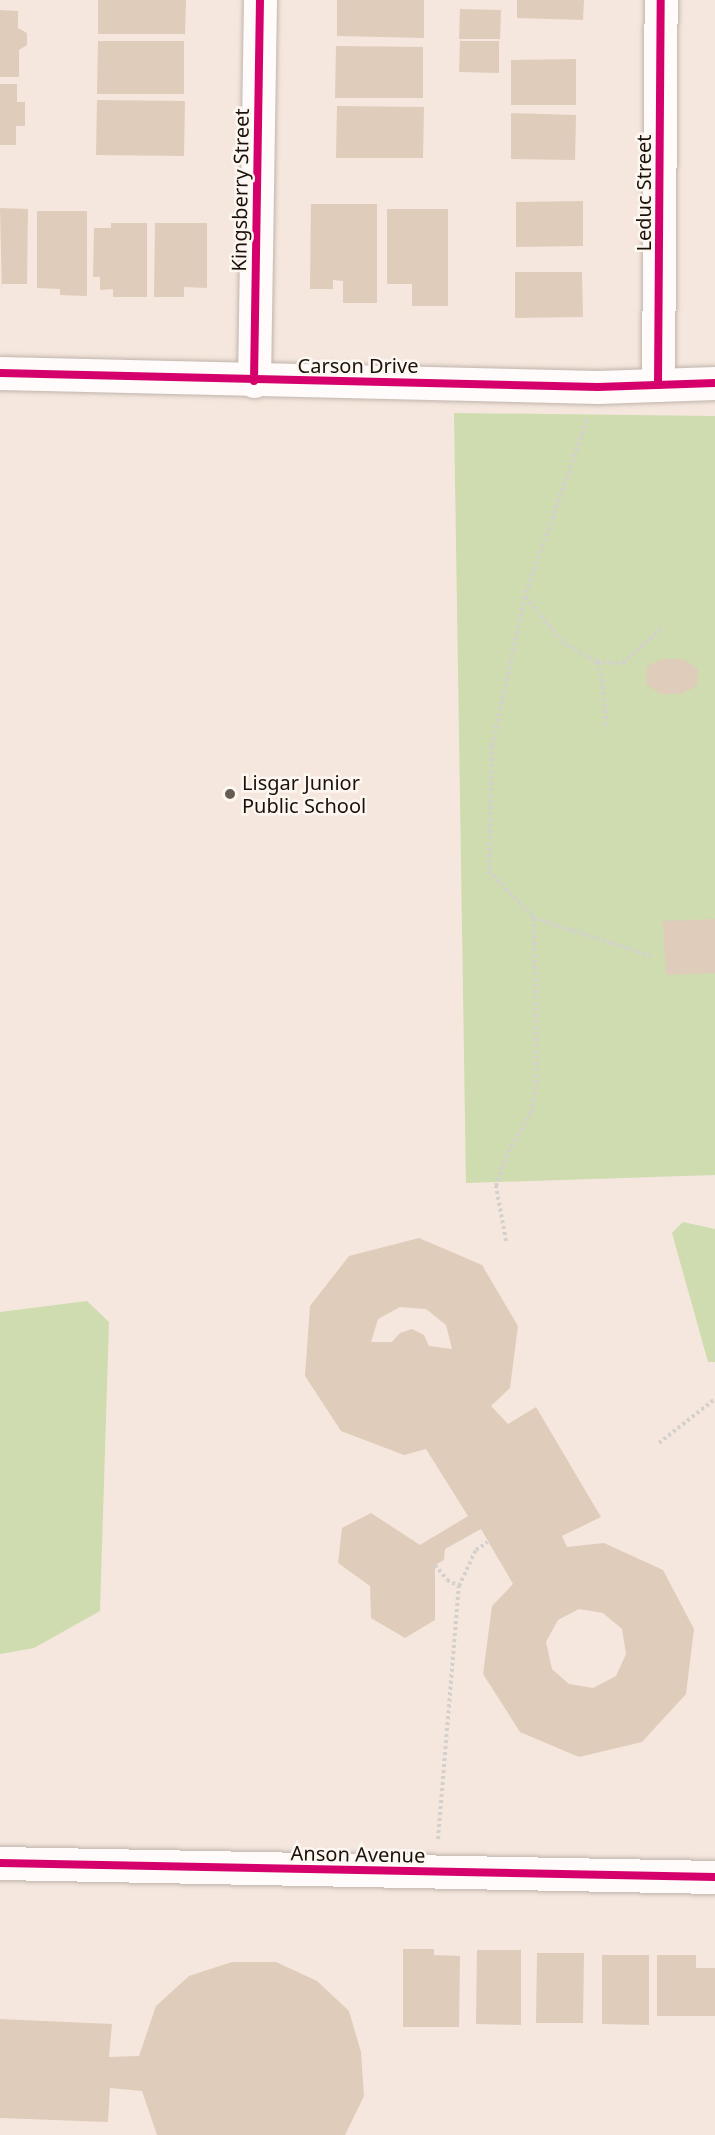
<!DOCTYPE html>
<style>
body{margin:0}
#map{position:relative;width:715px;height:2135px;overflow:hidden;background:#f5e7dd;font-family:"Noto Sans",sans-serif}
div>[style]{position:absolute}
.green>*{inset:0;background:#cedcb0}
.building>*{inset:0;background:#e0ccba}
.path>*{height:4px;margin-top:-2px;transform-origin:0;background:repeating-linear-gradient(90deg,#d4d0cd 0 3px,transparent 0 6px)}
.roads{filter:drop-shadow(0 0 2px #c0b4ac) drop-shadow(0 0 2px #c0b4ac)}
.minor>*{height:33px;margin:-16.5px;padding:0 16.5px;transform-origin:16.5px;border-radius:16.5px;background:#fefbfa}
.cycleway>*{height:8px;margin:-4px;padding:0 4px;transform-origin:4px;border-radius:4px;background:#d6006c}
.dots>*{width:16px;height:16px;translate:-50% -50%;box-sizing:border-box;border:3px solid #fdf7f2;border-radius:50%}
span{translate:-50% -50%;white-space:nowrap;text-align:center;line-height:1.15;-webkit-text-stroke:5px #fdf7f2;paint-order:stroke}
.street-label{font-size:20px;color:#1b1108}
.poi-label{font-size:20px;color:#1b1108}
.left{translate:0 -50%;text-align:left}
</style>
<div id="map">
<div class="green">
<i style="clip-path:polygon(454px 413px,715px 416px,715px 1175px,466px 1183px)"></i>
<i style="clip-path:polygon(683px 1222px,715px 1229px,715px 1362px,708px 1362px,672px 1233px)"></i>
<i style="clip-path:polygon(87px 1301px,109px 1322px,100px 1611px,34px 1648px,0 1654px,0 1312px)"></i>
</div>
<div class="building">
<i style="clip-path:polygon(98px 0,186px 0,185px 34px,98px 34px)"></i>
<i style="clip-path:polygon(337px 0,424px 0,424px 38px,337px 36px)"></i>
<i style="clip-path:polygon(517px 0,584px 0,583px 20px,517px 18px)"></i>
<i style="clip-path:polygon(460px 9px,501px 10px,500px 39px,459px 39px)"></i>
<i style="clip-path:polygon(0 10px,18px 11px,18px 28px,27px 33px,27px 45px,19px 50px,19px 77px,0 77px)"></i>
<i style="clip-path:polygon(98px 41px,184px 41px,184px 94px,97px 94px)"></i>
<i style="clip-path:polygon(460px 41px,499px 41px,499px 73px,459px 72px)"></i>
<i style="clip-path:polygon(336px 46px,423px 47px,423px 98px,335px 98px)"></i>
<i style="clip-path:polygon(576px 59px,576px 105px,511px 105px,511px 60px)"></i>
<i style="clip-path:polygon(0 84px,17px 84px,17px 102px,25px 102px,25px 126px,16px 126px,16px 145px,0 145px)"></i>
<i style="clip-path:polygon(97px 100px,185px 101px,184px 156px,96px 155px)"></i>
<i style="clip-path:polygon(337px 106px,424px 107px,423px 158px,336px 158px)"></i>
<i style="clip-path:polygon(511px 113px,576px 115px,575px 160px,511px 159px)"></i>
<i style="clip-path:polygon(583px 201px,583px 246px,516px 247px,516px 202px)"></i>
<i style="clip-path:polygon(311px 204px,377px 204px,377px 303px,343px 303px,343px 281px,333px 280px,333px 289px,310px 289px)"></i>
<i style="clip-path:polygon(0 208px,28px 209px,27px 284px,2px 284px,2px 295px)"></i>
<i style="clip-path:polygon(387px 209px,448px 209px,448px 306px,412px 306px,412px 284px,387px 284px)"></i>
<i style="clip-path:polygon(37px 211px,87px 211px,87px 296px,60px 295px,60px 289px,37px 288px)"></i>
<i style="clip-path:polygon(111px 223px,147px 223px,147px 297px,113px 297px,113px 289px,100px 290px,100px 277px,93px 277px,94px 228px,111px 228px)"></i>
<i style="clip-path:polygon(155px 223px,207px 223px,207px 288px,184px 287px,184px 297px,154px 297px)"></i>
<i style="clip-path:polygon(515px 272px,582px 272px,583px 317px,515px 318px)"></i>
<i style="clip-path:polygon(662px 659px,683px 659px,698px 669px,697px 686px,681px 694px,661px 694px,646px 684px,647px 666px)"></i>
<i style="clip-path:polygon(715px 919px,715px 973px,666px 975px,663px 921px)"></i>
<i style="clip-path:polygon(evenodd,419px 1238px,482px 1265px,518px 1326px,510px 1388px,491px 1406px,508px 1424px,536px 1407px,601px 1517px,562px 1536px,567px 1547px,604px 1543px,663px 1570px,694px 1629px,686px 1694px,642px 1742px,579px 1757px,520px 1732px,483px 1674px,492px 1606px,513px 1584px,481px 1529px,445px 1549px,444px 1560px,435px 1565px,435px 1620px,405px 1638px,371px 1618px,370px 1586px,338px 1563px,342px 1528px,371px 1513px,420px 1545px,468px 1516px,426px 1449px,404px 1455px,341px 1431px,305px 1376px,310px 1306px,349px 1256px,419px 1238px,400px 1307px,426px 1309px,446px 1325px,452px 1349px,429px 1346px,424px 1335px,412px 1329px,400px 1333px,392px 1342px,371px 1342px,378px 1319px,400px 1307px,419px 1238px,579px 1609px,603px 1613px,622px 1629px,626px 1654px,616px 1676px,593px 1688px,569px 1684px,552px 1669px,546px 1642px,558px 1620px,579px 1609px)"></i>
<i style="clip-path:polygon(403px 1949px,434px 1949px,434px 1955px,460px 1956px,459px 2027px,403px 2027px)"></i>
<i style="clip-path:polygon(477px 1950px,521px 1950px,521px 2025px,476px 2024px)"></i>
<i style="clip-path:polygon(537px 1953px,584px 1953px,583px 2023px,536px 2023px)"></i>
<i style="clip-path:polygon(602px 1955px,649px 1955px,649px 2025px,602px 2024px)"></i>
<i style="clip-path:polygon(657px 1955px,696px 1955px,696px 1968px,715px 1968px,715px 2016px,657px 2016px)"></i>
<i style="clip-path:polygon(232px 1962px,276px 1962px,317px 1981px,349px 2011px,361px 2052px,364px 2096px,345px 2135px,157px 2135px,142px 2091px,110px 2088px,108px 2122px,0 2118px,0 2019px,112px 2024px,109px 2057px,139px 2056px,156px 2006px,189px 1976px)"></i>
</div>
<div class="path">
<i style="left:587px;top:420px;width:187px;rotate:109.4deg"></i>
<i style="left:525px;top:596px;width:154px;rotate:102.4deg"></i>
<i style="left:492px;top:746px;width:125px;rotate:91.4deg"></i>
<i style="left:489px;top:871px;width:65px;rotate:46.2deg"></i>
<i style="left:534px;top:918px;width:126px;rotate:18deg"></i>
<i style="left:526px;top:597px;width:59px;rotate:51.2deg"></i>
<i style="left:563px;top:643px;width:39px;rotate:29deg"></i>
<i style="left:597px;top:662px;width:26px;rotate:2deg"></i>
<i style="left:623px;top:663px;width:51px;rotate:-41.8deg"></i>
<i style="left:597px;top:662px;width:19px;rotate:74deg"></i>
<i style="left:602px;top:680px;width:49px;rotate:84.2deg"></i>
<i style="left:506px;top:1241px;width:56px;rotate:-100.3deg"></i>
<i style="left:496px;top:1186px;width:36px;rotate:-71deg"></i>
<i style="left:508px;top:1152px;width:45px;rotate:-59.5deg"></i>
<i style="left:531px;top:1113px;width:31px;rotate:-79deg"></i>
<i style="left:537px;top:1083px;width:165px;rotate:-91deg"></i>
<i style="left:659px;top:1443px;width:71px;rotate:-38.2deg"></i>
<i style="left:435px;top:1565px;width:19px;rotate:51deg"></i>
<i style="left:447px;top:1580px;width:13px;rotate:27deg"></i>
<i style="left:438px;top:1839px;width:254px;rotate:-85.3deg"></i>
<i style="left:459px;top:1586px;width:40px;rotate:-65deg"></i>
<i style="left:476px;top:1550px;width:14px;rotate:-34deg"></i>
</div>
<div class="roads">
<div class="minor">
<i style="left:0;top:373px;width:598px;rotate:1.34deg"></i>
<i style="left:598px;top:387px;width:117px;rotate:-2deg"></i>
<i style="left:254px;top:381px;width:381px;rotate:-89.1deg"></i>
<i style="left:658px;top:385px;width:385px;rotate:-89.6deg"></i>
<i style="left:0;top:1863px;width:715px;rotate:1.12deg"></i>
</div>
</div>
<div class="cycleway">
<i style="left:0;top:373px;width:598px;rotate:1.34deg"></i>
<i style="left:598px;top:387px;width:117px;rotate:-2deg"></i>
<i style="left:254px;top:381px;width:381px;rotate:-89.1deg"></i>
<i style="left:658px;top:385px;width:385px;rotate:-89.6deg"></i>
<i style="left:0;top:1863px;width:715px;rotate:1.12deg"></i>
</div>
<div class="dots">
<i style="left:230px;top:794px;background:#675c53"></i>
</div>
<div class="street-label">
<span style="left:240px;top:190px;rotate:-89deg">Kingsberry Street</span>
<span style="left:643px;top:193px;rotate:-90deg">Leduc Street</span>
<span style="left:358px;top:365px">Carson Drive</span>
<span style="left:358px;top:1854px;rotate:1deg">Anson Avenue</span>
</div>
<div class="poi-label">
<span class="left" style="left:242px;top:794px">Lisgar Junior<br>Public School</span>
</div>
</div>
